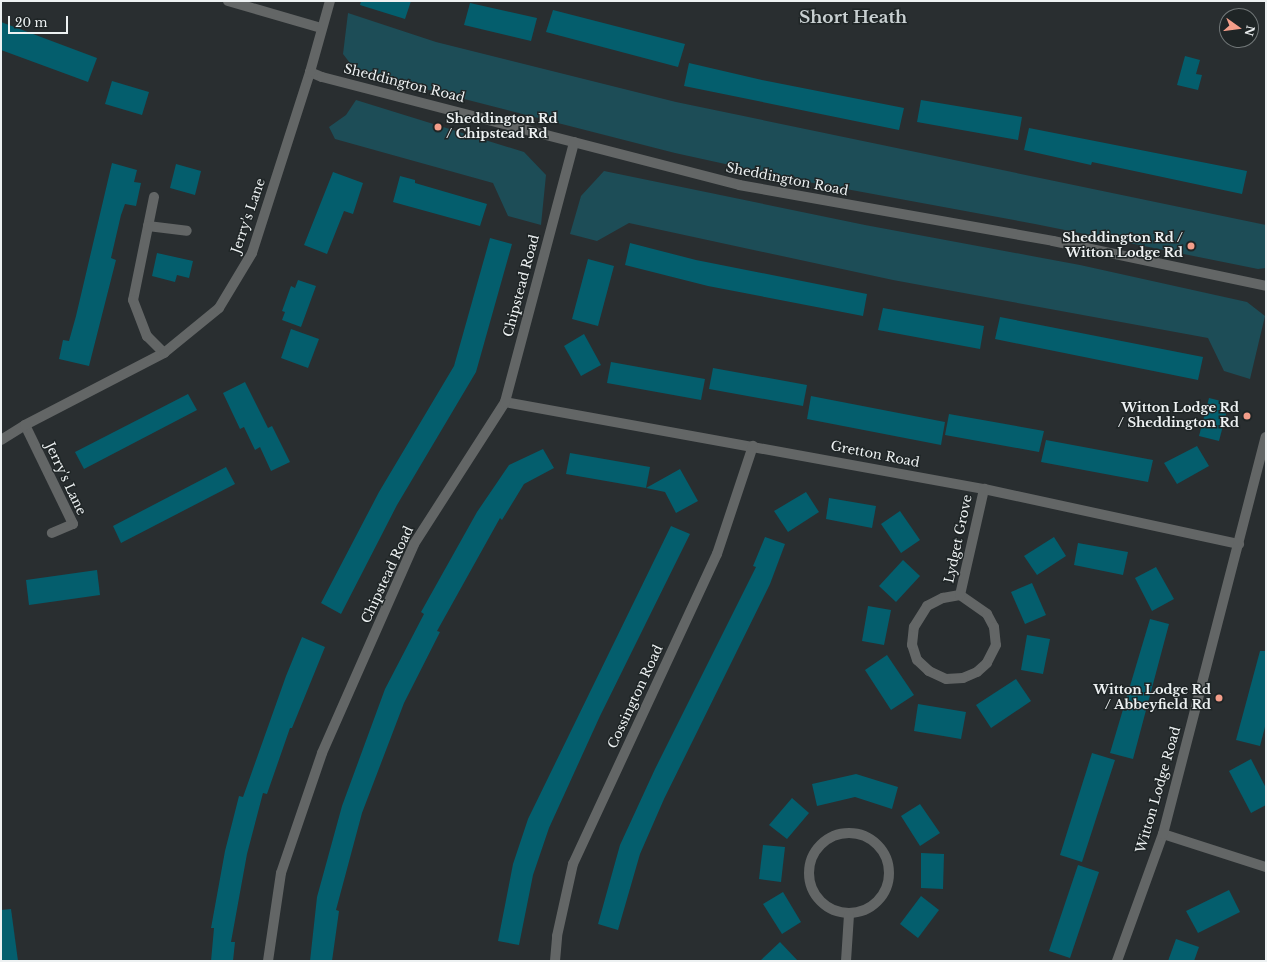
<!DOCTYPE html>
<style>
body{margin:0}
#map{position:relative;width:1267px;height:962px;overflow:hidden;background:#292e30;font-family:"Libre Baskerville",serif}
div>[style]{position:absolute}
.green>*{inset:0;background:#1d4d57}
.building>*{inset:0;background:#045e6d}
.minor>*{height:10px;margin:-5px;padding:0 5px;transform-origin:5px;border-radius:5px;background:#636666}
.minor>.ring{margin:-5px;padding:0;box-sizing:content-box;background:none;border:10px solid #636666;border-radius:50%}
.dots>*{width:11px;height:11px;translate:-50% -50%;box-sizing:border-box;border:2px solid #1f2526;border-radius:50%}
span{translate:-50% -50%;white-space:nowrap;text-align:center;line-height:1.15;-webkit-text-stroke:3px #1f2526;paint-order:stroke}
.street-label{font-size:13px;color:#edf1f2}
.poi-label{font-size:13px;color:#edf1f2;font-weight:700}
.left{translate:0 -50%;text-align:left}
.right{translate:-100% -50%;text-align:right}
.district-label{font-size:17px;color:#c8cfd1;font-weight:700}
.frame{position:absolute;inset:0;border:2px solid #edf1f2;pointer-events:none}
.north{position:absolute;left:1219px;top:8px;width:40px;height:40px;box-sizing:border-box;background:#1f2526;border:1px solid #717778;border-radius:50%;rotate:104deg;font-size:11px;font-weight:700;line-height:16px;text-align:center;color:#edf1f2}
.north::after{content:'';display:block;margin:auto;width:14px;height:18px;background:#f49e8a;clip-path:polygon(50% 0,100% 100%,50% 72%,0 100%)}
.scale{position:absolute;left:8px;top:16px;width:60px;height:18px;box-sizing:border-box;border:2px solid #edf1f2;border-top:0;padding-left:5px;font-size:12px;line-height:14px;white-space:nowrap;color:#edf1f2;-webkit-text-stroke:3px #1f2526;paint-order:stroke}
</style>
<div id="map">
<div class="green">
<i style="clip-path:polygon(348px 13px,436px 42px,676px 102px,1266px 225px,1266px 268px,1258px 269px,1035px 224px,808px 182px,675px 153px,394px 81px,353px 67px,343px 54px)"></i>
<i style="clip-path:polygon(356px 100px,524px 152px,546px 175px,541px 225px,508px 216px,493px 183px,335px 139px,329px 127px,346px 115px)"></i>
<i style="clip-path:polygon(604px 171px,865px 225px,1080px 265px,1247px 302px,1265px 316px,1250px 379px,1224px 371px,1208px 338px,893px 280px,629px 223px,597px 241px,570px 234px,581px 196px)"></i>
</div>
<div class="building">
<i style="clip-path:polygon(361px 1px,411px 1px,405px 19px,360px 5px)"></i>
<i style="clip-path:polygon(470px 3px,537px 18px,531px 41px,464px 25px)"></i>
<i style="clip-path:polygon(553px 10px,685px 44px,678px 67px,546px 32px)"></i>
<i style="clip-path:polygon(1px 22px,97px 58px,88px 82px,1px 50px)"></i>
<i style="clip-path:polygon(1185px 56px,1200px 60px,1196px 74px,1202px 75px,1198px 90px,1177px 85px)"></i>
<i style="clip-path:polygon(689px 63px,762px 80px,904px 108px,899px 130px,684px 86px)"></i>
<i style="clip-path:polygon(112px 81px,149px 92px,142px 115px,105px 104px)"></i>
<i style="clip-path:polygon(921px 100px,1022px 117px,1018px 140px,917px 122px)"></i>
<i style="clip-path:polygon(1029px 128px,1247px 171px,1242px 194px,1092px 162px,1091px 165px,1024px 150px)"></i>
<i style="clip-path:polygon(112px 163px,137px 170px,134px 182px,141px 183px,136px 206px,125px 204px,121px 215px,111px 258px,116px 260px,89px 366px,59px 359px,63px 340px,69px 341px,76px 316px)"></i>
<i style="clip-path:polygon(176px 164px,201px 171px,195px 195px,170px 188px)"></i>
<i style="clip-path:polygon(333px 172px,363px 183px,353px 214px,344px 211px,327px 254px,304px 245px)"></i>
<i style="clip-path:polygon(400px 176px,415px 180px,415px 183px,487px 204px,480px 226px,393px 202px)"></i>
<i style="clip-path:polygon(490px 238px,512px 244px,476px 372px,397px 505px,341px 614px,321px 603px,379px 492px,454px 366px)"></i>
<i style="clip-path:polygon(630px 243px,696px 260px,867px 294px,863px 316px,708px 286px,625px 265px)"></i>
<i style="clip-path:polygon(157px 253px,193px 261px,189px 278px,177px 275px,175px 282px,152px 276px)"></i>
<i style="clip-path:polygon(588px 259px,614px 266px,598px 326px,572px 319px)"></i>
<i style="clip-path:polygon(298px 280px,316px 286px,301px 327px,282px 320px,285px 312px,282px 311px,291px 286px,295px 288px)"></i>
<i style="clip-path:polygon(883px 308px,984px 326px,980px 349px,878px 330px)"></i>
<i style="clip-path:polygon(1000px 317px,1203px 357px,1198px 380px,995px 339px)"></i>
<i style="clip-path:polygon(291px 329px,319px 339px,308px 368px,281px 358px)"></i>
<i style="clip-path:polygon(584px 334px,601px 365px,581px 376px,564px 346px)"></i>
<i style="clip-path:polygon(611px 362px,705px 379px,701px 400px,607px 383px)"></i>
<i style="clip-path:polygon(713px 368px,807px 385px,803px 406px,709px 389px)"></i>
<i style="clip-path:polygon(245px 382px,268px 428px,272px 426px,290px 462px,271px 471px,260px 447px,255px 450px,244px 427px,240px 429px,223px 393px)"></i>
<i style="clip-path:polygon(188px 394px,197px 410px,84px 469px,75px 452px)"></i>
<i style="clip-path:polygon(811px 396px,945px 422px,941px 445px,807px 419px)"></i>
<i style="clip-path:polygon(1209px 398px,1229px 403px,1219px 441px,1199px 436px)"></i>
<i style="clip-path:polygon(949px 414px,1044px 431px,1039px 452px,945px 435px)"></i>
<i style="clip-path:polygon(1046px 440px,1153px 460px,1148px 482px,1041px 462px)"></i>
<i style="clip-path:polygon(1197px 446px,1209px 466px,1177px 484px,1164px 463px)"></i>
<i style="clip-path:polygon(543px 449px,554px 468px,524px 484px,502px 520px,500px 518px,437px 631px,440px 632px,404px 703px,362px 813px,336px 910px,339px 911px,332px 961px,310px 961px,317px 897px,342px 806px,385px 689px,424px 614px,421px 612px,477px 512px,509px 465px)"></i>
<i style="clip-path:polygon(570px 453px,650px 467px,646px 488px,566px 474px)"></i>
<i style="clip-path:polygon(226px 467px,235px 484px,121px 543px,113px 526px)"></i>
<i style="clip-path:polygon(680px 469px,698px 501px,676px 513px,665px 492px,646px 488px)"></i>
<i style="clip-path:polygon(806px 492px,819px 512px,788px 532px,774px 511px)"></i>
<i style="clip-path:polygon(829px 498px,876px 506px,872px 528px,826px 519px)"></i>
<i style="clip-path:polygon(900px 511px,920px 540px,901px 553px,881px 524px)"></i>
<i style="clip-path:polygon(671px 526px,690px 534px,600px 716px,549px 828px,533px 875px,519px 945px,498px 941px,513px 864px,528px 819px)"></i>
<i style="clip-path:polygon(765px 537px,785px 544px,770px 584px,664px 799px,640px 854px,618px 930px,598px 924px,620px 845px,655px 769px,756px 567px,753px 566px)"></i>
<i style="clip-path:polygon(1054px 537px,1066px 556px,1037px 575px,1024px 556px)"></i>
<i style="clip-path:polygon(1078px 543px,1128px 552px,1123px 575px,1074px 565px)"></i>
<i style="clip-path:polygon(903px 560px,920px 576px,896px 602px,879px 586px)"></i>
<i style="clip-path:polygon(1156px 567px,1174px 599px,1152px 611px,1135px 578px)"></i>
<i style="clip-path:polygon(97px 570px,100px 595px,29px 605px,26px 580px)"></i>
<i style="clip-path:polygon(1032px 583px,1046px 615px,1025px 624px,1011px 592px)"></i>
<i style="clip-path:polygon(868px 606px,891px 610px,884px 645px,862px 641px)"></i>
<i style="clip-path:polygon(1150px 619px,1169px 624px,1133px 759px,1110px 753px)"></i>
<i style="clip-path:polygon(1027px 635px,1050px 639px,1043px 674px,1021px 670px)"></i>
<i style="clip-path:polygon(302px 637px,325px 647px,292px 728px,290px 728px,267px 794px,263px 793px,247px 854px,231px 942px,235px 942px,233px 961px,211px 961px,214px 928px,211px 928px,225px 851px,239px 796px,243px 797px,286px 676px)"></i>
<i style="clip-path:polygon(1260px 651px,1266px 651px,1266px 723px,1260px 746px,1236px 740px)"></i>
<i style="clip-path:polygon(887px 655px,914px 695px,891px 710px,865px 670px)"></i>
<i style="clip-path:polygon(1016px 679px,1031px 701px,991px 728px,976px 705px)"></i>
<i style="clip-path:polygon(918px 704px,966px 712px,961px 739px,914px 731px)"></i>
<i style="clip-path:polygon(1092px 753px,1115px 760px,1082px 862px,1060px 855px)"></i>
<i style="clip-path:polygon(1251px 759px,1266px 788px,1266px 805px,1251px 813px,1229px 771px)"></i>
<i style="clip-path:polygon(856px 774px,898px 787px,892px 809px,855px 797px,817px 806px,812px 784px)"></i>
<i style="clip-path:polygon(792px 798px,809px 813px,787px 839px,769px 825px)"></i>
<i style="clip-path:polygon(920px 804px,940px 833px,920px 846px,901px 816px)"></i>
<i style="clip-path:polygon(763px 845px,785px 847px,781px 882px,759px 879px)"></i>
<i style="clip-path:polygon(921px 853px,944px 854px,943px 889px,921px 888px)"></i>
<i style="clip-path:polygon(1078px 865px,1099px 872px,1070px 958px,1049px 951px)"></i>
<i style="clip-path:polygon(1229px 890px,1240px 912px,1198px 933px,1186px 911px)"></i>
<i style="clip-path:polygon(783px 892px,801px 922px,782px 934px,763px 904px)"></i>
<i style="clip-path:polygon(921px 896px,939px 910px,918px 938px,900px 924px)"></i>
<i style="clip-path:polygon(11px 909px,18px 961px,1px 961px,1px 910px)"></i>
<i style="clip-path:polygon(1176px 939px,1199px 947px,1194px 961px,1168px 961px)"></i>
<i style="clip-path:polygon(780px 942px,798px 961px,760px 961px)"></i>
</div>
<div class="minor">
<i style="left:228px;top:1px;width:97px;rotate:16.2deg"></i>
<i style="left:310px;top:72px;width:13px;rotate:23deg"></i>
<i style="left:322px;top:77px;width:431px;rotate:14.5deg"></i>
<i style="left:739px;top:185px;width:319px;rotate:10.1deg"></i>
<i style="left:1053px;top:241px;width:218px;rotate:11.9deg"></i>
<i style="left:154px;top:197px;width:105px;rotate:101.5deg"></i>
<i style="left:133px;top:300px;width:39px;rotate:69deg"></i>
<i style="left:147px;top:336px;width:24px;rotate:45deg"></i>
<i style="left:148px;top:226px;width:39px;rotate:7deg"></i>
<i style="left:505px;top:402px;width:487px;rotate:10.3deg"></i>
<i style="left:984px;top:489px;width:261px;rotate:12.2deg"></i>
<i style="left:25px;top:425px;width:110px;rotate:64.1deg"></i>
<i style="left:73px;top:524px;width:23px;rotate:157deg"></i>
<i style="left:1px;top:440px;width:28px;rotate:-32deg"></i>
<i style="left:25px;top:425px;width:157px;rotate:-27.4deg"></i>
<i style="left:164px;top:353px;width:71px;rotate:-39.3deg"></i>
<i style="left:219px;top:308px;width:64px;rotate:-59deg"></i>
<i style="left:252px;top:253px;width:190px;rotate:-72.2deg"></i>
<i style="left:310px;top:72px;width:74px;rotate:-74.3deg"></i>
<i style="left:960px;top:595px;width:33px;rotate:35deg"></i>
<i style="left:987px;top:614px;width:15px;rotate:62deg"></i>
<i style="left:994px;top:627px;width:18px;rotate:84deg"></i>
<i style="left:996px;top:645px;width:20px;rotate:117deg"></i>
<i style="left:987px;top:663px;width:13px;rotate:138deg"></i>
<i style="left:977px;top:672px;width:15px;rotate:157deg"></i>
<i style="left:963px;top:678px;width:17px;rotate:177deg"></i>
<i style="left:946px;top:679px;width:19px;rotate:-155deg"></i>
<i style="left:929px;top:671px;width:16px;rotate:-137deg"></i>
<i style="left:917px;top:660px;width:16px;rotate:-108deg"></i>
<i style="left:912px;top:645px;width:18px;rotate:-84deg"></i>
<i style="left:914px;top:627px;width:25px;rotate:-58deg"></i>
<i style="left:927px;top:606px;width:18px;rotate:-27deg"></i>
<i style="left:943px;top:598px;width:17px;rotate:-10deg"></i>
<i style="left:960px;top:595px;width:109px;rotate:-77.2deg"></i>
<i class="ring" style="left:809px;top:833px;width:70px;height:70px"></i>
<i style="left:1163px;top:834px;width:108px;rotate:17.8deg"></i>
<i style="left:268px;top:961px;width:89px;rotate:-81.6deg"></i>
<i style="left:281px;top:873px;width:127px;rotate:-71.1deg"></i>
<i style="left:322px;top:753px;width:228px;rotate:-66.2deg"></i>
<i style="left:414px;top:544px;width:169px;rotate:-57.3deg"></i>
<i style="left:505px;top:402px;width:269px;rotate:-75.1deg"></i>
<i style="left:555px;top:961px;width:25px;rotate:-85deg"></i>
<i style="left:557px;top:936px;width:74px;rotate:-77.5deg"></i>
<i style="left:573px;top:864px;width:342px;rotate:-65.1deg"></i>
<i style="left:717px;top:554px;width:114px;rotate:-71.6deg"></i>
<i style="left:846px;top:961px;width:46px;rotate:-86.3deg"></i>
<i style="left:1117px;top:961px;width:135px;rotate:-70.1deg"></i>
<i style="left:1163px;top:834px;width:410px;rotate:-75.5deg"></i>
</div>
<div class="dots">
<i style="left:438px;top:127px;background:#f49e8a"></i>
<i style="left:1191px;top:246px;background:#f49e8a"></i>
<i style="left:1247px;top:416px;background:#f49e8a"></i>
<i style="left:1219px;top:698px;background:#f49e8a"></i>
</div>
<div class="street-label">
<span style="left:404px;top:84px;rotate:14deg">Sheddington Road</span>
<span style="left:787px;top:180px;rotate:11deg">Sheddington Road</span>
<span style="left:249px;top:216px;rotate:-71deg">Jerry's Lane</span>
<span style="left:522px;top:286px;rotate:-75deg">Chipstead Road</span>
<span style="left:875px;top:455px;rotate:11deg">Gretton Road</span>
<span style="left:65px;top:479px;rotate:65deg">Jerry's Lane</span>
<span style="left:959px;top:539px;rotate:-78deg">Lydget Grove</span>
<span style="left:388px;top:575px;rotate:-65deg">Chipstead Road</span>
<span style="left:636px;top:697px;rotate:-65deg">Cossington Road</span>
<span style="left:1159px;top:790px;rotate:-74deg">Witton Lodge Road</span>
</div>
<div class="poi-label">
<span class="left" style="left:446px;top:127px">Sheddington Rd<br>/ Chipstead Rd</span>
<span class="right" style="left:1183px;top:246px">Sheddington Rd /<br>Witton Lodge Rd</span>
<span class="right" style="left:1239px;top:416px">Witton Lodge Rd<br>/ Sheddington Rd</span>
<span class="right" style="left:1211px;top:698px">Witton Lodge Rd<br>/ Abbeyfield Rd</span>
</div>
<div class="district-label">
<span style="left:853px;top:18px">Short Heath</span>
</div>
<div class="frame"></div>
<div class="north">N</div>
<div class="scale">20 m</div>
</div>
